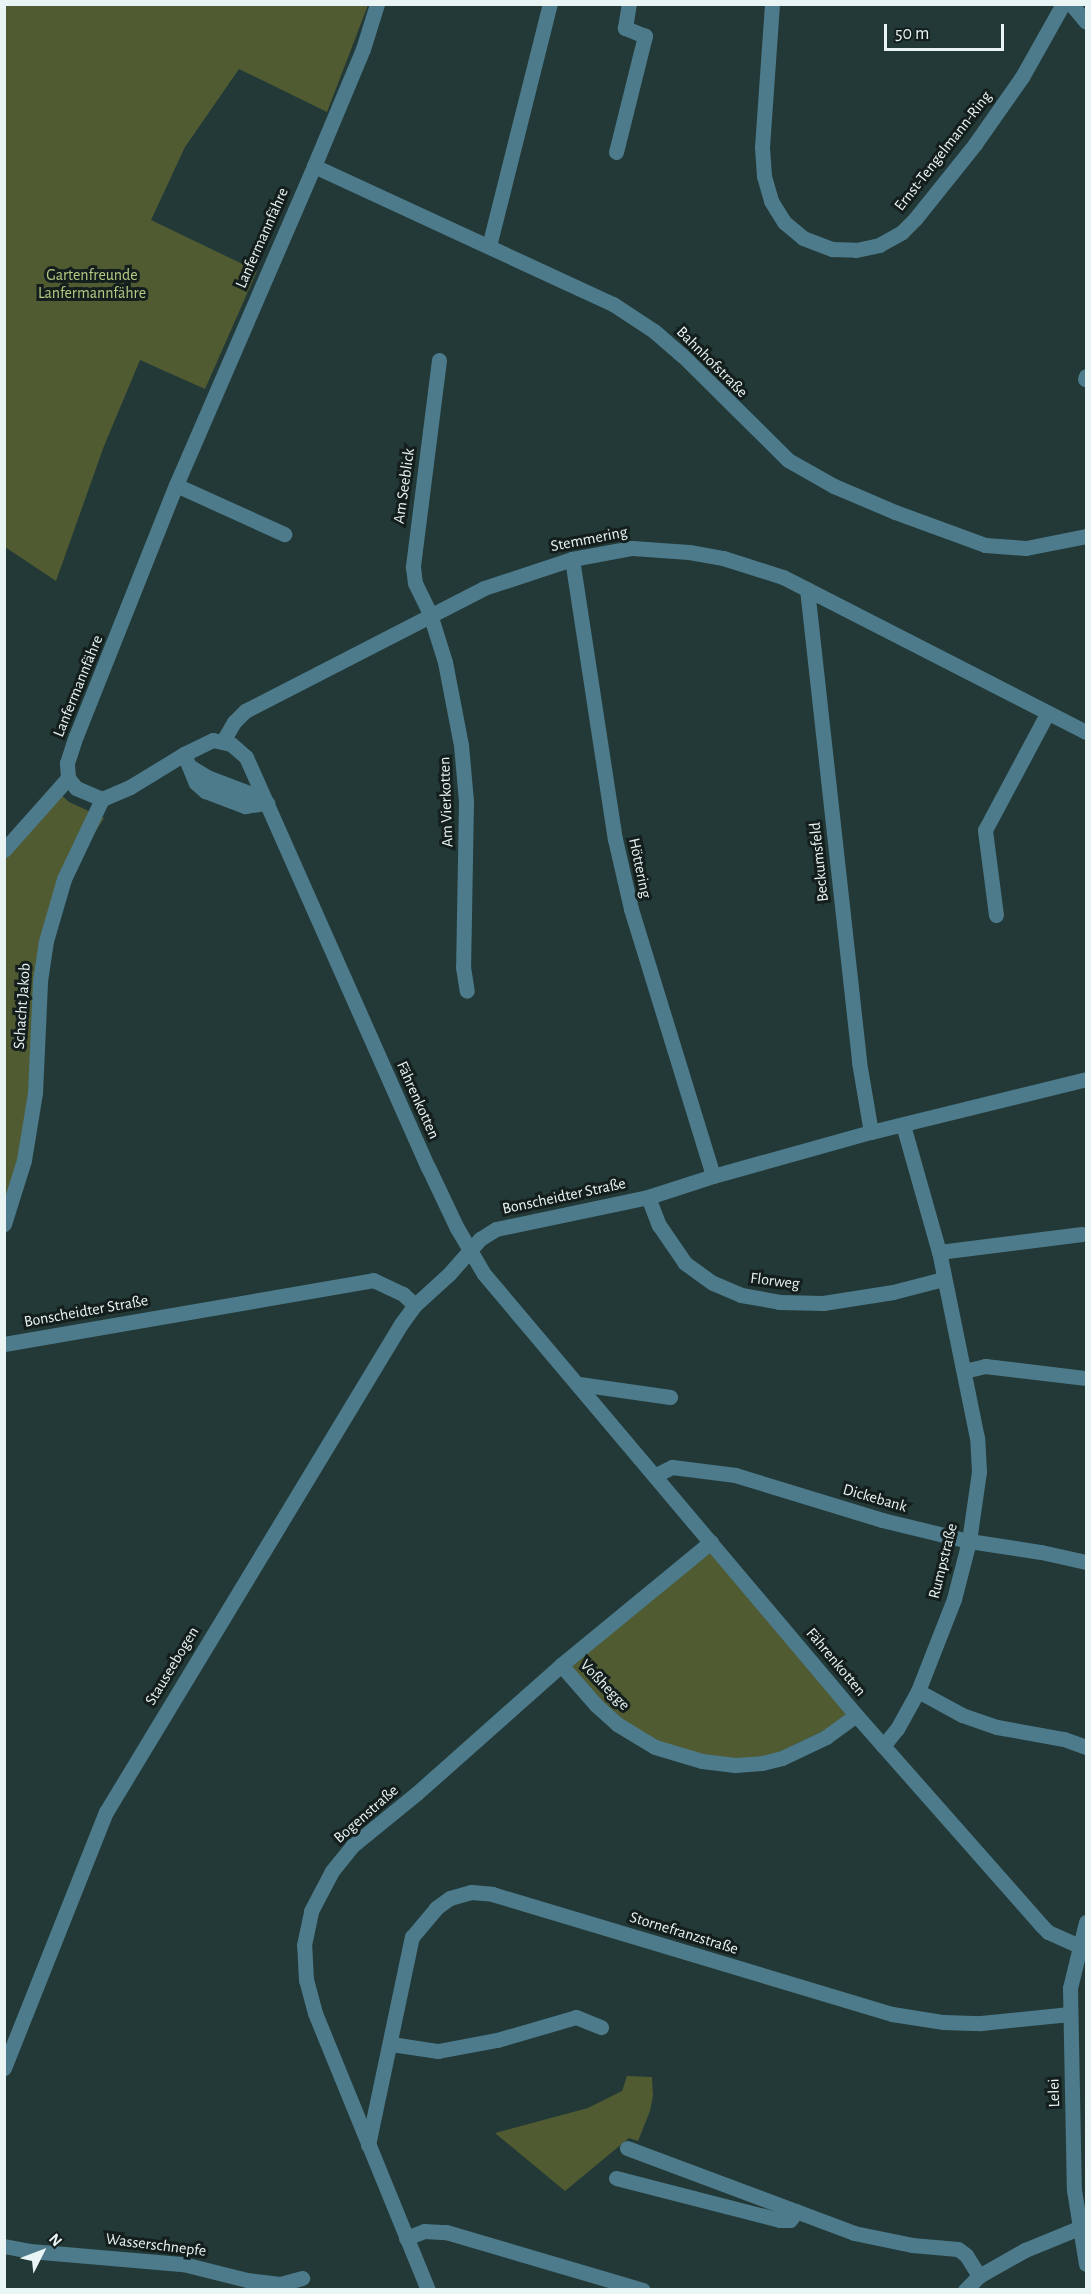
<!DOCTYPE html>
<meta charset="utf-8">
<style>
body{margin:0}
#map{position:relative;width:1091px;height:2294px;overflow:hidden;background:#223937;font-family:"Alegreya Sans",sans-serif}
div>[style]{position:absolute}
.green>*{inset:0;background:#505b32}
.minor>*{height:15px;margin:-7.5px;padding:0 7.5px;transform-origin:7.5px;border-radius:7.5px;background:#4d7b8c}
span{translate:-50% -50%;white-space:nowrap;text-align:center;line-height:1.15;-webkit-text-stroke:6px #141e1d;paint-order:stroke}
.street-label{font-size:16px;color:#e8f5f4}
.park-label{font-size:16px;color:#b6ca83}
.frame{position:absolute;inset:0;border:6px solid #e8f5f4;pointer-events:none}
.north{position:absolute;left:12px;top:2222px;width:60px;height:60px;-webkit-text-stroke:4px #141e1d;paint-order:stroke;rotate:48deg;font-size:16px;font-weight:700;line-height:24px;text-align:center;color:#e8f5f4}
.north::after{content:'';display:block;margin:auto;width:21px;height:27px;background:#e8f5f4;clip-path:polygon(50% 0,100% 100%,50% 72%,0 100%)}
.scale{position:absolute;left:884px;top:24px;width:120px;height:27px;box-sizing:border-box;border:3px solid #e8f5f4;border-top:0;padding-left:8px;font-size:18px;line-height:21px;white-space:nowrap;color:#e8f5f4;-webkit-text-stroke:4px #141e1d;paint-order:stroke}
</style>
<div id="map">
<div class="green">
<i style="clip-path:polygon(5px 5px,368px 5px,327px 112px,239px 69px,185px 147px,151px 220px,257px 271px,205px 389px,140px 360px,104px 446px,56px 581px,5px 547px)"></i>
<i style="clip-path:polygon(59px 793px,69px 802px,104px 818px,84px 850px,66px 893px,43px 975px,23px 1170px,5px 1233px,4px 941px,8px 933px,5px 939px,5px 858px)"></i>
<i style="clip-path:polygon(711px 1542px,856px 1715px,754px 1764px,676px 1755px,617px 1724px,561px 1665px)"></i>
<i style="clip-path:polygon(627px 2076px,652px 2077px,653px 2096px,650px 2111px,638px 2141px,629px 2138px,565px 2191px,495px 2133px,588px 2108px,622px 2091px)"></i>
</div>
<div class="minor">
<i style="left:772px;top:4px;width:143px;rotate:94deg"></i>
<i style="left:762px;top:147px;width:29px;rotate:86deg"></i>
<i style="left:764px;top:176px;width:26px;rotate:74deg"></i>
<i style="left:771px;top:201px;width:25px;rotate:58deg"></i>
<i style="left:784px;top:222px;width:25px;rotate:40deg"></i>
<i style="left:803px;top:238px;width:31px;rotate:21deg"></i>
<i style="left:832px;top:249px;width:24px;rotate:2deg"></i>
<i style="left:856px;top:250px;width:24px;rotate:-12deg"></i>
<i style="left:879px;top:245px;width:26px;rotate:-29deg"></i>
<i style="left:902px;top:232px;width:18px;rotate:-45deg"></i>
<i style="left:915px;top:219px;width:96px;rotate:-51.3deg"></i>
<i style="left:975px;top:144px;width:82px;rotate:-55deg"></i>
<i style="left:1022px;top:77px;width:84px;rotate:-60.7deg"></i>
<i style="left:1071px;top:4px;width:23px;rotate:50deg"></i>
<i style="left:616px;top:152px;width:120px;rotate:-76deg"></i>
<i style="left:645px;top:36px;width:22px;rotate:-158deg"></i>
<i style="left:625px;top:28px;width:24px;rotate:-81deg"></i>
<i style="left:314px;top:166px;width:329px;rotate:24.8deg"></i>
<i style="left:613px;top:304px;width:49px;rotate:33.4deg"></i>
<i style="left:654px;top:331px;width:37px;rotate:41deg"></i>
<i style="left:682px;top:355px;width:149px;rotate:44.7deg"></i>
<i style="left:788px;top:460px;width:53px;rotate:29.5deg"></i>
<i style="left:834px;top:486px;width:66px;rotate:23.1deg"></i>
<i style="left:895px;top:512px;width:96px;rotate:20.1deg"></i>
<i style="left:985px;top:545px;width:41px;rotate:4.2deg"></i>
<i style="left:1026px;top:548px;width:61px;rotate:-11.3deg"></i>
<i style="left:489px;top:246px;width:250px;rotate:-75.9deg"></i>
<i style="left:439px;top:360px;width:209px;rotate:97.2deg"></i>
<i style="left:413px;top:567px;width:16px;rotate:83deg"></i>
<i style="left:415px;top:583px;width:34px;rotate:64deg"></i>
<i style="left:430px;top:614px;width:50px;rotate:72.6deg"></i>
<i style="left:445px;top:662px;width:85px;rotate:79.1deg"></i>
<i style="left:461px;top:745px;width:56px;rotate:84.9deg"></i>
<i style="left:466px;top:801px;width:166px;rotate:91deg"></i>
<i style="left:463px;top:967px;width:24px;rotate:81deg"></i>
<i style="left:1085px;top:379px;width:3px;rotate:-72deg"></i>
<i style="left:176px;top:485px;width:119px;rotate:24.4deg"></i>
<i style="left:572px;top:559px;width:283px;rotate:81.3deg"></i>
<i style="left:615px;top:839px;width:72px;rotate:77.1deg"></i>
<i style="left:631px;top:909px;width:279px;rotate:72.9deg"></i>
<i style="left:807px;top:589px;width:476px;rotate:83.7deg"></i>
<i style="left:859px;top:1062px;width:71px;rotate:80.3deg"></i>
<i style="left:223px;top:741px;width:22px;rotate:-60deg"></i>
<i style="left:234px;top:722px;width:16px;rotate:-45deg"></i>
<i style="left:245px;top:711px;width:269px;rotate:-27.2deg"></i>
<i style="left:484px;top:588px;width:93px;rotate:-18.2deg"></i>
<i style="left:572px;top:559px;width:61px;rotate:-10.4deg"></i>
<i style="left:632px;top:548px;width:57px;rotate:4deg"></i>
<i style="left:689px;top:552px;width:35px;rotate:10deg"></i>
<i style="left:723px;top:558px;width:63px;rotate:17.6deg"></i>
<i style="left:783px;top:577px;width:340px;rotate:27.1deg"></i>
<i style="left:184px;top:754px;width:31px;rotate:68deg"></i>
<i style="left:196px;top:783px;width:12px;rotate:42deg"></i>
<i style="left:205px;top:791px;width:43px;rotate:20.6deg"></i>
<i style="left:245px;top:806px;width:22px;rotate:-8deg"></i>
<i style="left:189px;top:766px;width:21px;rotate:31deg"></i>
<i style="left:207px;top:777px;width:45px;rotate:20.9deg"></i>
<i style="left:249px;top:793px;width:21px;rotate:29deg"></i>
<i style="left:68px;top:778px;width:13px;rotate:51deg"></i>
<i style="left:76px;top:788px;width:28px;rotate:23deg"></i>
<i style="left:102px;top:799px;width:30px;rotate:-23deg"></i>
<i style="left:130px;top:787px;width:63px;rotate:-31.4deg"></i>
<i style="left:184px;top:754px;width:32px;rotate:-26deg"></i>
<i style="left:213px;top:740px;width:18px;rotate:13deg"></i>
<i style="left:231px;top:744px;width:20px;rotate:41deg"></i>
<i style="left:246px;top:757px;width:449px;rotate:66.1deg"></i>
<i style="left:428px;top:1167px;width:68px;rotate:64.6deg"></i>
<i style="left:457px;top:1228px;width:53px;rotate:59.6deg"></i>
<i style="left:484px;top:1274px;width:577px;rotate:49.85deg"></i>
<i style="left:856px;top:1715px;width:280px;rotate:48.6deg"></i>
<i style="left:1041px;top:1925px;width:10px;rotate:45deg"></i>
<i style="left:1048px;top:1932px;width:34px;rotate:24deg"></i>
<i style="left:4px;top:850px;width:96px;rotate:-48.4deg"></i>
<i style="left:68px;top:778px;width:15px;rotate:-94deg"></i>
<i style="left:67px;top:763px;width:28px;rotate:-72deg"></i>
<i style="left:76px;top:736px;width:270px;rotate:-68.3deg"></i>
<i style="left:176px;top:485px;width:348px;rotate:-66.6deg"></i>
<i style="left:314px;top:166px;width:127px;rotate:-67.3deg"></i>
<i style="left:363px;top:49px;width:47px;rotate:-72.7deg"></i>
<i style="left:996px;top:915px;width:86px;rotate:-97.4deg"></i>
<i style="left:985px;top:830px;width:132px;rotate:-61.9deg"></i>
<i style="left:648px;top:1197px;width:30px;rotate:69deg"></i>
<i style="left:659px;top:1225px;width:46px;rotate:55.6deg"></i>
<i style="left:685px;top:1263px;width:34px;rotate:36deg"></i>
<i style="left:713px;top:1283px;width:30px;rotate:23deg"></i>
<i style="left:741px;top:1295px;width:39px;rotate:10deg"></i>
<i style="left:779px;top:1302px;width:44px;rotate:1.3deg"></i>
<i style="left:823px;top:1303px;width:71px;rotate:-8.9deg"></i>
<i style="left:893px;top:1292px;width:52px;rotate:-14.6deg"></i>
<i style="left:4px;top:1224px;width:67px;rotate:-72.6deg"></i>
<i style="left:24px;top:1160px;width:68px;rotate:-80.7deg"></i>
<i style="left:35px;top:1093px;width:112px;rotate:-87.4deg"></i>
<i style="left:40px;top:981px;width:40px;rotate:-81.5deg"></i>
<i style="left:46px;top:941px;width:65px;rotate:-73.8deg"></i>
<i style="left:64px;top:879px;width:89px;rotate:-64.6deg"></i>
<i style="left:939px;top:1252px;width:144px;rotate:-7.2deg"></i>
<i style="left:4px;top:1344px;width:375px;rotate:-9.8deg"></i>
<i style="left:373px;top:1280px;width:33px;rotate:25deg"></i>
<i style="left:403px;top:1294px;width:16px;rotate:43deg"></i>
<i style="left:415px;top:1305px;width:46px;rotate:-42.4deg"></i>
<i style="left:449px;top:1274px;width:47px;rotate:-48.5deg"></i>
<i style="left:480px;top:1239px;width:19px;rotate:-32deg"></i>
<i style="left:496px;top:1229px;width:155px;rotate:-11.9deg"></i>
<i style="left:648px;top:1197px;width:68px;rotate:-17.9deg"></i>
<i style="left:713px;top:1176px;width:164px;rotate:-15.6deg"></i>
<i style="left:871px;top:1132px;width:221px;rotate:-13.8deg"></i>
<i style="left:964px;top:1371px;width:22px;rotate:-13deg"></i>
<i style="left:985px;top:1366px;width:102px;rotate:6.8deg"></i>
<i style="left:579px;top:1384px;width:92px;rotate:8.1deg"></i>
<i style="left:656px;top:1475px;width:18px;rotate:-27deg"></i>
<i style="left:672px;top:1467px;width:64px;rotate:7.2deg"></i>
<i style="left:735px;top:1475px;width:154px;rotate:17deg"></i>
<i style="left:882px;top:1520px;width:89px;rotate:13.6deg"></i>
<i style="left:969px;top:1541px;width:73px;rotate:8.7deg"></i>
<i style="left:1041px;top:1552px;width:46px;rotate:12.5deg"></i>
<i style="left:561px;top:1665px;width:53px;rotate:48.8deg"></i>
<i style="left:596px;top:1705px;width:28px;rotate:42deg"></i>
<i style="left:617px;top:1724px;width:44px;rotate:31.2deg"></i>
<i style="left:655px;top:1747px;width:49px;rotate:16.6deg"></i>
<i style="left:702px;top:1761px;width:33px;rotate:7deg"></i>
<i style="left:735px;top:1765px;width:27px;rotate:-4deg"></i>
<i style="left:762px;top:1763px;width:21px;rotate:-14deg"></i>
<i style="left:782px;top:1758px;width:49px;rotate:-25.5deg"></i>
<i style="left:826px;top:1737px;width:37px;rotate:-36deg"></i>
<i style="left:918px;top:1691px;width:50px;rotate:28.6deg"></i>
<i style="left:962px;top:1715px;width:37px;rotate:19deg"></i>
<i style="left:997px;top:1727px;width:68px;rotate:10.2deg"></i>
<i style="left:1064px;top:1739px;width:23px;rotate:20deg"></i>
<i style="left:883px;top:1746px;width:22px;rotate:-51deg"></i>
<i style="left:897px;top:1729px;width:43px;rotate:-61.1deg"></i>
<i style="left:918px;top:1691px;width:99px;rotate:-68.6deg"></i>
<i style="left:954px;top:1599px;width:60px;rotate:-75.5deg"></i>
<i style="left:969px;top:1541px;width:70px;rotate:-81.8deg"></i>
<i style="left:979px;top:1472px;width:34px;rotate:-93deg"></i>
<i style="left:977px;top:1438px;width:190px;rotate:-101.5deg"></i>
<i style="left:939px;top:1252px;width:132px;rotate:-105.8deg"></i>
<i style="left:1086px;top:1922px;width:68px;rotate:103.6deg"></i>
<i style="left:1070px;top:1988px;width:202px;rotate:88.9deg"></i>
<i style="left:1074px;top:2190px;width:75px;rotate:80.8deg"></i>
<i style="left:391px;top:2044px;width:48px;rotate:8.5deg"></i>
<i style="left:438px;top:2051px;width:60px;rotate:-10.6deg"></i>
<i style="left:497px;top:2040px;width:82px;rotate:-16.2deg"></i>
<i style="left:576px;top:2017px;width:27px;rotate:22deg"></i>
<i style="left:4px;top:2068px;width:276px;rotate:-68.3deg"></i>
<i style="left:106px;top:1812px;width:570px;rotate:-58.85deg"></i>
<i style="left:401px;top:1324px;width:24px;rotate:-54deg"></i>
<i style="left:368px;top:2145px;width:213px;rotate:-78.1deg"></i>
<i style="left:412px;top:1937px;width:38px;rotate:-50deg"></i>
<i style="left:436px;top:1908px;width:17px;rotate:-36deg"></i>
<i style="left:450px;top:1898px;width:22px;rotate:-16deg"></i>
<i style="left:471px;top:1892px;width:21px;rotate:5deg"></i>
<i style="left:492px;top:1894px;width:418px;rotate:16.7deg"></i>
<i style="left:892px;top:2014px;width:52px;rotate:8.9deg"></i>
<i style="left:943px;top:2022px;width:38px;rotate:2deg"></i>
<i style="left:981px;top:2023px;width:89px;rotate:-5.8deg"></i>
<i style="left:627px;top:2148px;width:242px;rotate:20.5deg"></i>
<i style="left:854px;top:2233px;width:59px;rotate:11.7deg"></i>
<i style="left:912px;top:2245px;width:46px;rotate:5deg"></i>
<i style="left:958px;top:2249px;width:10px;rotate:37deg"></i>
<i style="left:966px;top:2255px;width:25px;rotate:58deg"></i>
<i style="left:616px;top:2178px;width:169px;rotate:14.4deg"></i>
<i style="left:780px;top:2220px;width:10px"></i>
<i style="left:790px;top:2220px;width:11px;rotate:-52deg"></i>
<i style="left:406px;top:2238px;width:19px;rotate:-21deg"></i>
<i style="left:424px;top:2231px;width:22px;rotate:3deg"></i>
<i style="left:446px;top:2232px;width:205px;rotate:16.4deg"></i>
<i style="left:4px;top:2246px;width:26px;rotate:11deg"></i>
<i style="left:30px;top:2251px;width:154px;rotate:4.9deg"></i>
<i style="left:183px;top:2264px;width:66px;rotate:14deg"></i>
<i style="left:247px;top:2280px;width:33px;rotate:7deg"></i>
<i style="left:280px;top:2284px;width:23px;rotate:-15deg"></i>
<i style="left:428px;top:2290px;width:299px;rotate:-112.2deg"></i>
<i style="left:315px;top:2013px;width:34px;rotate:-105deg"></i>
<i style="left:306px;top:1980px;width:35px;rotate:-93deg"></i>
<i style="left:304px;top:1945px;width:35px;rotate:-78deg"></i>
<i style="left:311px;top:1911px;width:45px;rotate:-62.3deg"></i>
<i style="left:332px;top:1871px;width:32px;rotate:-51deg"></i>
<i style="left:352px;top:1846px;width:84px;rotate:-39.2deg"></i>
<i style="left:417px;top:1793px;width:193px;rotate:-41.6deg"></i>
<i style="left:561px;top:1665px;width:194px;rotate:-39.4deg"></i>
<i style="left:965px;top:2290px;width:20px;rotate:-45deg"></i>
<i style="left:979px;top:2276px;width:53px;rotate:-29.5deg"></i>
<i style="left:1025px;top:2250px;width:66px;rotate:-22.3deg"></i>
</div>
<div class="street-label">
<span style="left:943px;top:151px;rotate:-52deg">Ernst-Tengelmann-Ring</span>
<span style="left:262px;top:238px;rotate:-66deg">Lanfermannfähre</span>
<span style="left:712px;top:362px;rotate:45deg">Bahnhofstraße</span>
<span style="left:404px;top:486px;rotate:-82deg">Am Seeblick</span>
<span style="left:589px;top:539px;rotate:-11deg">Stemmering</span>
<span style="left:78px;top:686px;rotate:-68deg">Lanfermannfähre</span>
<span style="left:446px;top:802px;rotate:-92deg">Am Vierkotten</span>
<span style="left:819px;top:862px;rotate:-96deg">Beckumsfeld</span>
<span style="left:640px;top:868px;rotate:78deg">Höttering</span>
<span style="left:22px;top:1006px;rotate:-86deg">Schacht Jakob</span>
<span style="left:418px;top:1100px;rotate:66deg">Fährenkotten</span>
<span style="left:564px;top:1196px;rotate:-12deg">Bonscheidter Straße</span>
<span style="left:775px;top:1281px;rotate:7deg">Florweg</span>
<span style="left:86px;top:1311px;rotate:-10deg">Bonscheidter Straße</span>
<span style="left:875px;top:1498px;rotate:16deg">Dickebank</span>
<span style="left:943px;top:1561px;rotate:-76deg">Rumpstraße</span>
<span style="left:836px;top:1662px;rotate:50deg">Fährenkotten</span>
<span style="left:172px;top:1666px;rotate:-59deg">Stauseebogen</span>
<span style="left:605px;top:1685px;rotate:46deg">Voßhegge</span>
<span style="left:366px;top:1814px;rotate:-41deg">Bogenstraße</span>
<span style="left:684px;top:1933px;rotate:17deg">Stornefranzstraße</span>
<span style="left:1054px;top:2093px;rotate:-92deg">Lelei</span>
<span style="left:156px;top:2245px;rotate:7deg">Wasserschnepfe</span>
</div>
<div class="park-label">
<span style="left:92px;top:284px">Gartenfreunde<br>Lanfermannfähre</span>
</div>
<div class="frame"></div>
<div class="north">N</div>
<div class="scale">50 m</div>
</div>
